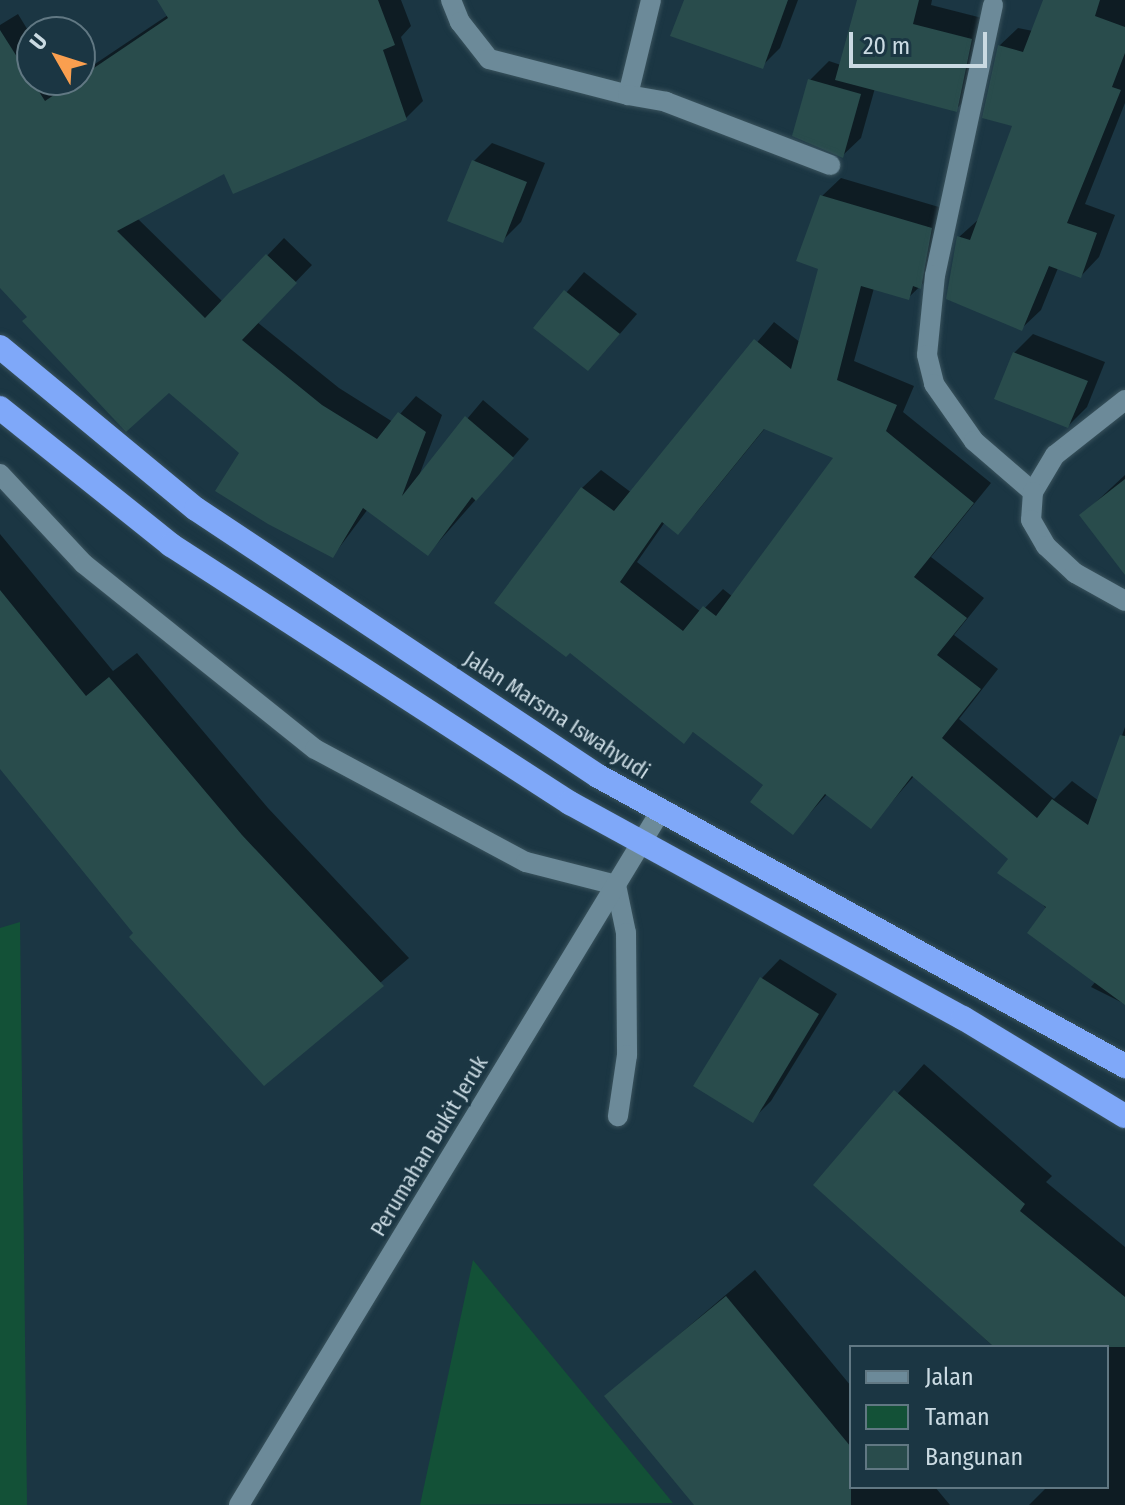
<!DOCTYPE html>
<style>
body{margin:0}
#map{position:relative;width:1125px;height:1505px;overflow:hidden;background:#1b3643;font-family:"Fira Sans Condensed",sans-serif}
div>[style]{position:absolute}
.green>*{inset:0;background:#135137}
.shadow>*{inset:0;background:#0007}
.building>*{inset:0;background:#294c4c}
.roads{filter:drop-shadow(0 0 2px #3a535d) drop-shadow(0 0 2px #3a535d)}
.lane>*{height:20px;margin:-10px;padding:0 10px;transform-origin:10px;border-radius:10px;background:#6c8a99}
.street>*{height:20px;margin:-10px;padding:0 10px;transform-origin:10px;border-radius:10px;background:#6c8a99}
.highway>*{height:24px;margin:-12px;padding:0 12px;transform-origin:12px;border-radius:12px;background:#7fa8f9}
span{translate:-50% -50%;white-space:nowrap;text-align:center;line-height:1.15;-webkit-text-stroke:7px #1b3643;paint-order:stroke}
.street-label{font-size:22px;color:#cadae2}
.legend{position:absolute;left:849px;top:1345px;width:260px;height:144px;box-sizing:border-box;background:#1b3643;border:2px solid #617883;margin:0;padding:10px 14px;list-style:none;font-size:24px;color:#cadae2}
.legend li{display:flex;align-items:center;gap:16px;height:40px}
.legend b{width:40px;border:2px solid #617883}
.north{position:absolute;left:16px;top:16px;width:80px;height:80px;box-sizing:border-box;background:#1b3643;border:2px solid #617883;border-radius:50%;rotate:309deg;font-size:22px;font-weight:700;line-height:32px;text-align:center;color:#cadae2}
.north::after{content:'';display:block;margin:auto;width:28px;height:36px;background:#fa9f4f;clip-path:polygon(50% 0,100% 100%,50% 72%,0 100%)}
.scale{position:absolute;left:849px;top:32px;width:138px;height:36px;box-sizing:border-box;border:4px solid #cadae2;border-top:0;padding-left:10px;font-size:24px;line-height:28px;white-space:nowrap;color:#cadae2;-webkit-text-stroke:6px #1b3643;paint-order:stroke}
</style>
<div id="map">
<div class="green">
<i style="clip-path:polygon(20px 922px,27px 1505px,0 1505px,0 928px)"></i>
<i style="clip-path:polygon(473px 1260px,673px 1503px,420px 1505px)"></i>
</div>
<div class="shadow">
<i style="clip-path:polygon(160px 0,401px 0,411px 26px,401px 37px,423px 101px,406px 118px,225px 171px,137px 218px,223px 302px,284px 238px,312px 265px,257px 322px,339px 388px,393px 422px,416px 396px,442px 415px,419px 476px,483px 400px,529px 439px,428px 554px,368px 509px,333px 556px,242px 452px,169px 390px,126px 429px,24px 321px,29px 316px,0 285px,0 25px,18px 14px,32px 37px,32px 80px,59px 80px,62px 85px,80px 80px,80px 74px,168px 15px)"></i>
<i style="clip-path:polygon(686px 0,798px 0,780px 48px,762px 66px)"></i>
<i style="clip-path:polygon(859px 0,932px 0,931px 5px,990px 20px,975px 91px,956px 109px,875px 88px,861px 138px,842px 156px,810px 80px,829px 61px,841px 65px)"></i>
<i style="clip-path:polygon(1045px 0,1125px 0,1125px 103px,1085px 204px,1115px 215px,1099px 257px,1081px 276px,1058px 268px,1041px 310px,1022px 328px,959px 237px,979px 219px,1014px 124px,999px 46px,1018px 28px,1033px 31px)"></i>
<i style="clip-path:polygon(492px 143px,545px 163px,521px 222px,502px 241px,474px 161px)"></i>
<i style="clip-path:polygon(evenodd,841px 178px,949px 210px,939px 268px,908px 298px,874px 288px,854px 361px,914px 386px,903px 412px,991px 483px,931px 557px,984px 598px,954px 635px,998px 669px,959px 719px,1054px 799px,1072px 781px,1099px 801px,1125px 727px,1125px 1004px,1091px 987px,1096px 981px,1011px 858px,914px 776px,870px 827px,828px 793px,793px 832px,766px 785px,694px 731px,683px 742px,582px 488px,601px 470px,632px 493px,774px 322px,801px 343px,821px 267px,822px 196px,841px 178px,766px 427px,836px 457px,733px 597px,723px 589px,701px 612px,637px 562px,665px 522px,677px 532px,696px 513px,766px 427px)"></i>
<i style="clip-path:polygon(584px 272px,637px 314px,606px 350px,536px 328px)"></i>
<i style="clip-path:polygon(1033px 334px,1105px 362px,1087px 407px,1068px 426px,1014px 353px)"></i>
<i style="clip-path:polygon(1125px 475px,1125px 572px,1082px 515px)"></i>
<i style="clip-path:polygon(0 534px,113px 671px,137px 653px,268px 808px,409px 958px,264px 1083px,0 767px)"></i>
<i style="clip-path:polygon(780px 959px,837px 994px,771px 1101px,752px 1120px,695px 1085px,762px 978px)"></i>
<i style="clip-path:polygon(924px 1064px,1052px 1176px,1046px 1182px,1125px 1247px,1125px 1505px,1029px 1505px,1047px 1487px,1107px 1487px,1107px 1347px,994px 1347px,816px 1185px)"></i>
<i style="clip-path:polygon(755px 1270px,851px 1386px,851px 1487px,935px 1487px,950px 1505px,697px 1505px,607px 1396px)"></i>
</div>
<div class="building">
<i style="clip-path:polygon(157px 0,378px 0,395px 45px,383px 50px,407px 120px,233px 194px,224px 174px,117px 231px,205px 318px,266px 254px,297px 283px,242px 340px,322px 405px,377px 439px,398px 412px,426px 432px,402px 496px,465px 416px,514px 458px,476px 501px,472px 497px,428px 556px,363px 508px,333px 558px,268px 524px,215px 491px,239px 453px,169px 393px,126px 432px,22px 321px,27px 317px,0 288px,0 30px,45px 101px,168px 18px)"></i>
<i style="clip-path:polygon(684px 0,788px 0,763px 69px,670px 36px)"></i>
<i style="clip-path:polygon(857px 0,919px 0,913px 24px,972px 39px,957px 112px,835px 80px)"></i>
<i style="clip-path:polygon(1043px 0,1100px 0,1095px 16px,1125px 27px,1125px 53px,1112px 87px,1121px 90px,1067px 223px,1097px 233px,1081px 278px,1049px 266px,1022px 331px,946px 299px,957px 236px,970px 240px,1012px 126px,982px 118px,998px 45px,1023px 52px)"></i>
<i style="clip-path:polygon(808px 79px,861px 94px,843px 158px,792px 136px)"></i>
<i style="clip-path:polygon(472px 160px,527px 182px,503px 243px,447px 221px)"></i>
<i style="clip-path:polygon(evenodd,820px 195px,932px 228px,921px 289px,913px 286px,909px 300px,861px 286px,837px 380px,897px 405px,886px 431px,974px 503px,914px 577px,967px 618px,937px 655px,981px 689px,942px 738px,1037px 818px,1052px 799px,1088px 825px,1120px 735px,1125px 736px,1125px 1005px,1027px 933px,1046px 907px,997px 873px,1008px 859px,912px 776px,871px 829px,825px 794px,793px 835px,750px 802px,763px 785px,693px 732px,684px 744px,570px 653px,566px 657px,494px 603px,581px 487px,614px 511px,754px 339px,791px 369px,818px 269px,796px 261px,820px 195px,764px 429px,833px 458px,716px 616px,703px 606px,683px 631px,620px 582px,662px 522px,678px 535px,764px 429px)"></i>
<i style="clip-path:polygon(564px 290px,620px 334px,588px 371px,533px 328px)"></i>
<i style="clip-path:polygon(1013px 352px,1088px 381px,1068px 428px,994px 399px)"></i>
<i style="clip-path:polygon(1125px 479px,1125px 575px,1079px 515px)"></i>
<i style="clip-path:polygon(0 590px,86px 696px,109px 677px,242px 835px,384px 986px,264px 1086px,129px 937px,133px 933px,0 769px)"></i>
<i style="clip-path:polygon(760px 977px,819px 1014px,753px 1123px,693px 1086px)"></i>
<i style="clip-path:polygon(894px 1090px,1025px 1204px,1020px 1211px,1125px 1297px,1125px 1347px,994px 1347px,813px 1185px)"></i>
<i style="clip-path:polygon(726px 1296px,851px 1447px,851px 1505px,694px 1505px,604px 1396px)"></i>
</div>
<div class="roads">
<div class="lane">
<i style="left:451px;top:0;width:24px;rotate:68deg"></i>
<i style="left:460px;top:22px;width:47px;rotate:51.9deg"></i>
<i style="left:489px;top:59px;width:144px;rotate:14.5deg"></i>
<i style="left:651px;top:0;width:98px;rotate:103.6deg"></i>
<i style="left:628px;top:95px;width:39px;rotate:10deg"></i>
<i style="left:666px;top:102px;width:176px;rotate:21deg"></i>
<i style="left:993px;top:5px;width:276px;rotate:102.1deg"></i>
<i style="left:935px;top:275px;width:80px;rotate:95.7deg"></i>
<i style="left:927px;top:355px;width:30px;rotate:76deg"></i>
<i style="left:934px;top:384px;width:70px;rotate:54.9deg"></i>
<i style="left:974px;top:441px;width:78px;rotate:40.8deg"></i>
<i style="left:1125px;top:400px;width:89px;rotate:141.8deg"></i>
<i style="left:1055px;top:455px;width:43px;rotate:120.7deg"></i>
<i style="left:1033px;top:492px;width:28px;rotate:94deg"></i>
<i style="left:1031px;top:520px;width:30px;rotate:60deg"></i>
<i style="left:1046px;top:546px;width:40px;rotate:43deg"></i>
<i style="left:1075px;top:573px;width:57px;rotate:29.2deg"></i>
<i style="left:0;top:474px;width:123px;rotate:47deg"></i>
<i style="left:84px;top:564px;width:296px;rotate:38.7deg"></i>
<i style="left:315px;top:749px;width:239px;rotate:28.2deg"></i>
<i style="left:526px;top:862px;width:93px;rotate:14.3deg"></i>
<i style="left:616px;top:885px;width:49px;rotate:78.2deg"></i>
<i style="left:626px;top:933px;width:122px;rotate:89.5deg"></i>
<i style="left:627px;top:1055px;width:62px;rotate:98.4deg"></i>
</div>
<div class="street">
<i style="left:239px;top:1505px;width:811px;rotate:-58.72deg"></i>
</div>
<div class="highway">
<i style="left:0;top:347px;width:254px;rotate:39.6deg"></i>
<i style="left:196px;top:509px;width:483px;rotate:33.6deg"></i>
<i style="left:598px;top:776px;width:602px;rotate:28.82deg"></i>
<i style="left:0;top:408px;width:219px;rotate:38.7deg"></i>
<i style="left:171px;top:545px;width:475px;rotate:32.9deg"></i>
<i style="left:570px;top:803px;width:448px;rotate:28.7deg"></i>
<i style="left:963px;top:1018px;width:189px;rotate:31.2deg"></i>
</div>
</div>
<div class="street-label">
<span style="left:557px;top:715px;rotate:33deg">Jalan Marsma Iswahyudi</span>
<span style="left:429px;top:1146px;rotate:-59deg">Perumahan Bukit Jeruk</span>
</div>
<ul class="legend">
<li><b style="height:10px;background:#6c8a99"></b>Jalan</li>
<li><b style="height:22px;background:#135137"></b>Taman</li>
<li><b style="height:22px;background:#294c4c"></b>Bangunan</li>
</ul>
<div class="north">U</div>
<div class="scale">20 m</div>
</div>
